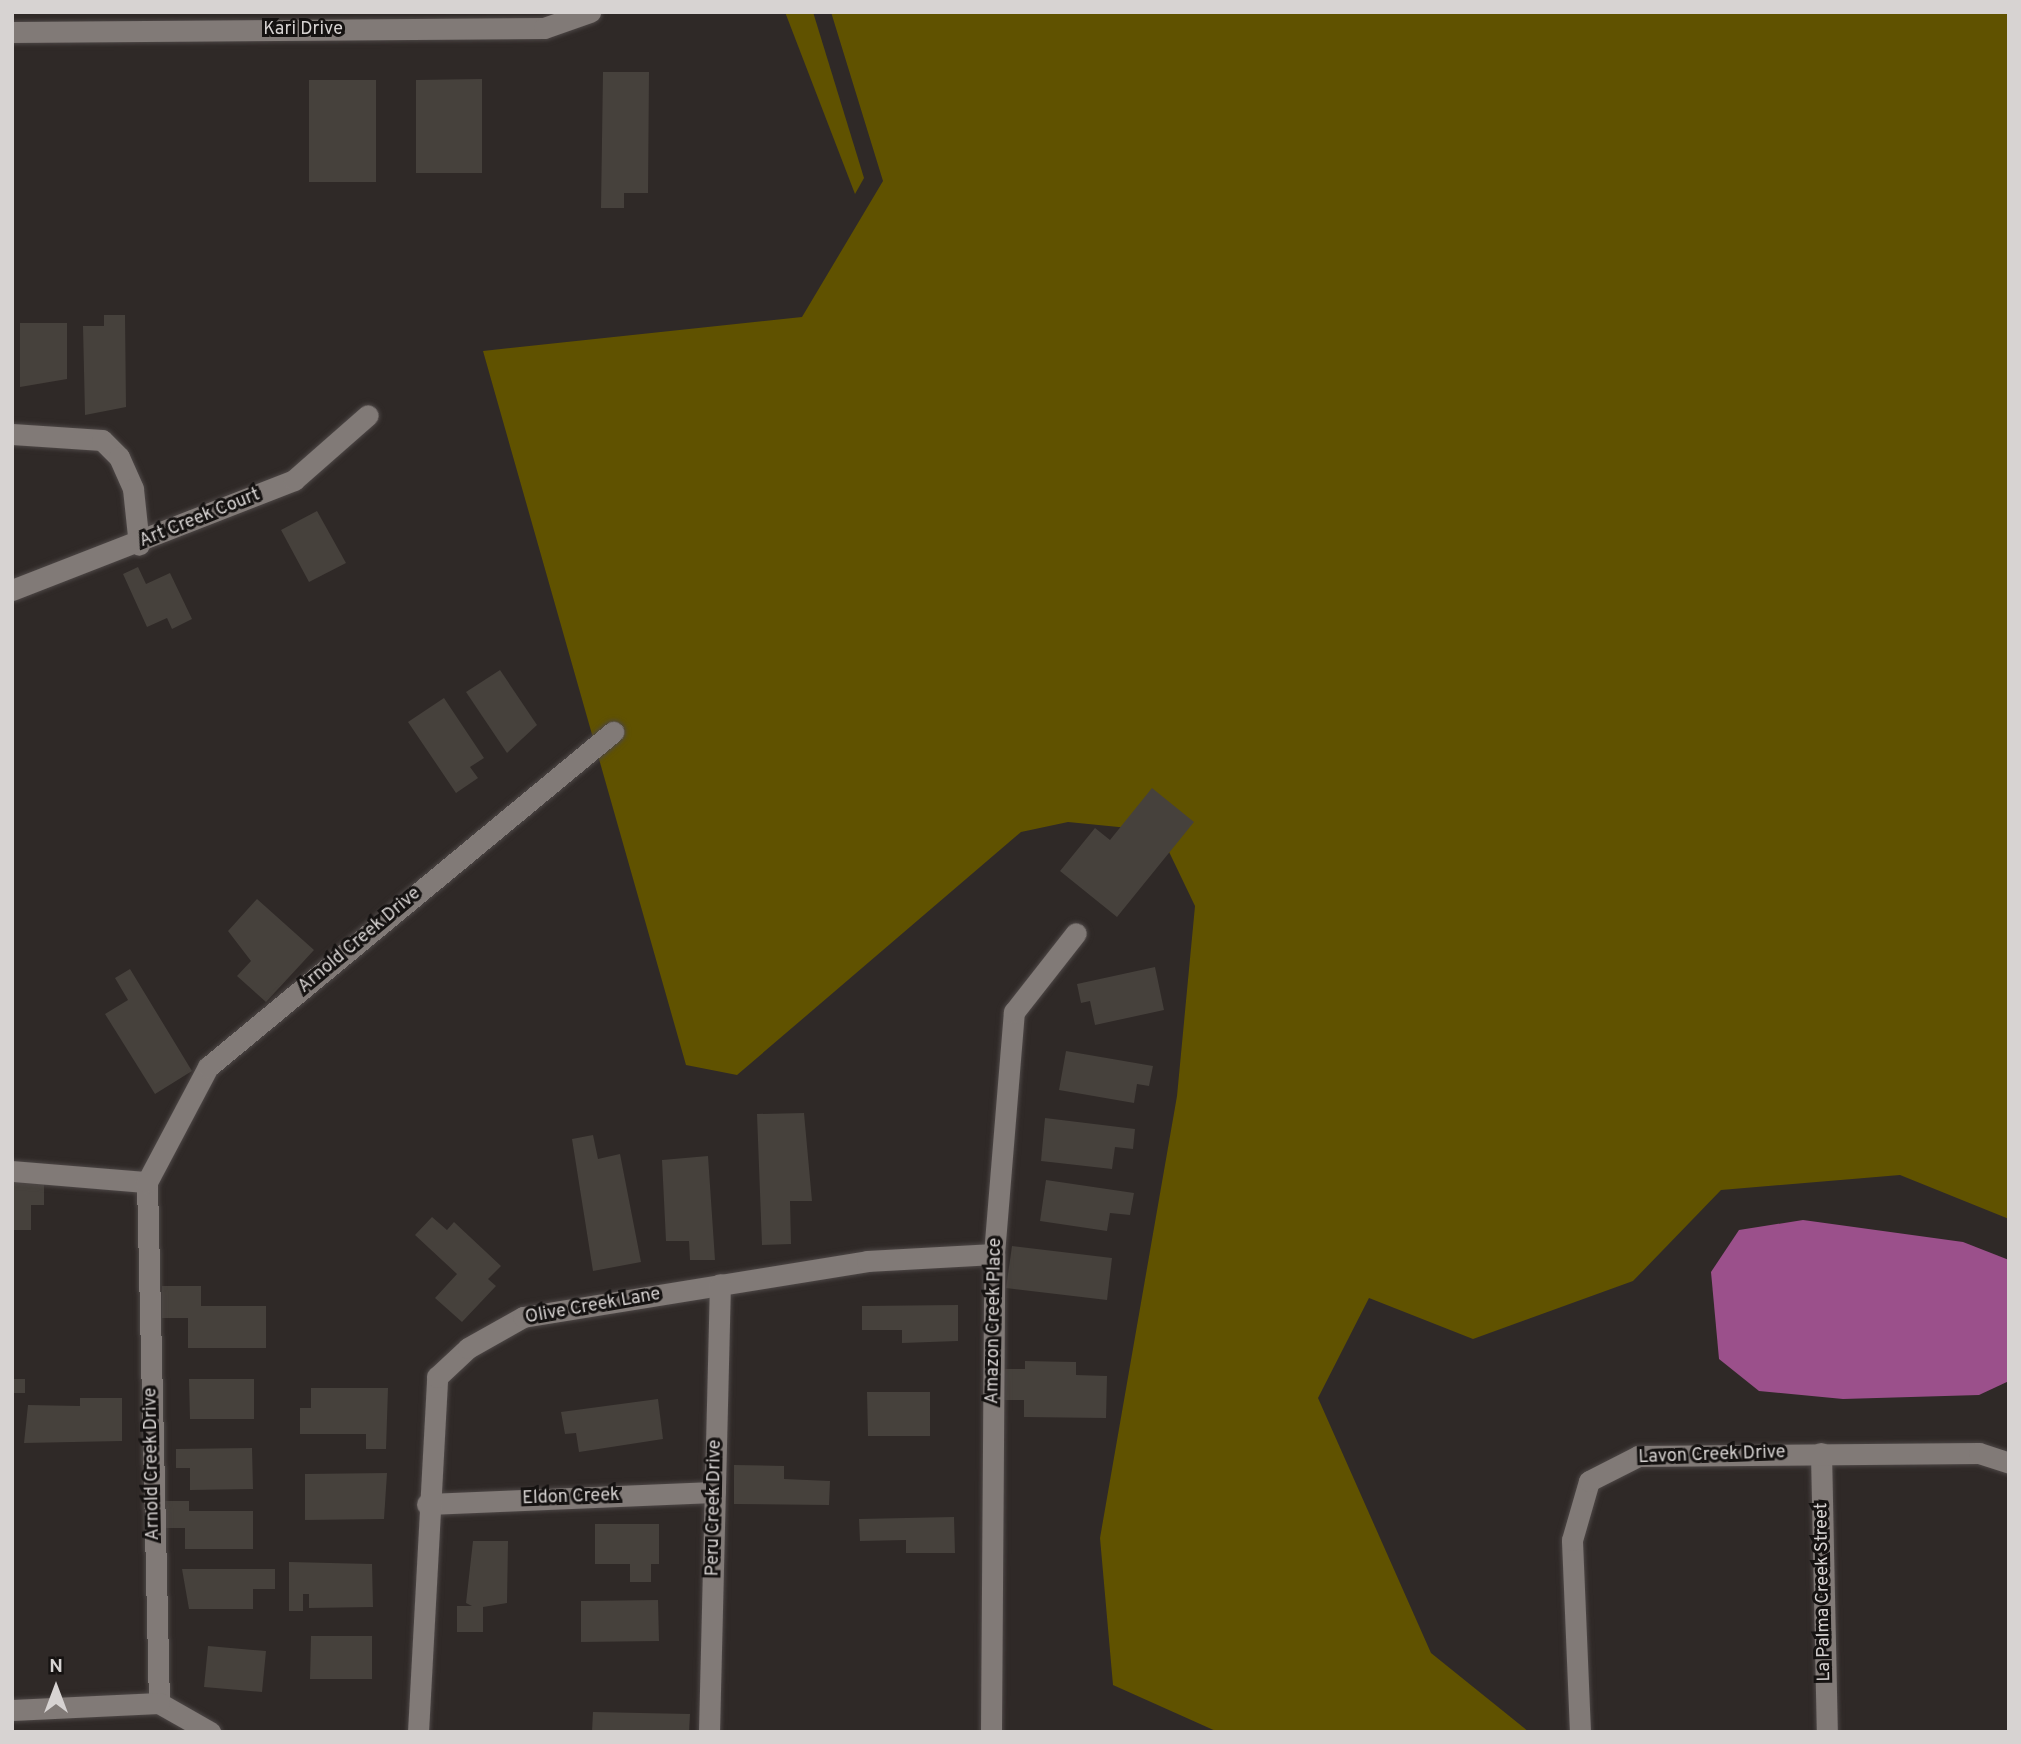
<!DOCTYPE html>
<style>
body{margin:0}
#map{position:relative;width:2021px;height:1744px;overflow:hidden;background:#2f2927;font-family:Overpass,sans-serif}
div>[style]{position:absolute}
.green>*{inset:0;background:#605200}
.water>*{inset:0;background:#9b508b}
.building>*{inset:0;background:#46413c}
.roads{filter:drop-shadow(0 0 2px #4d4746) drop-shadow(0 0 2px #4d4746)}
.minor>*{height:21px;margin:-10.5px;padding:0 10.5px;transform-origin:10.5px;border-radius:10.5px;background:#817a77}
span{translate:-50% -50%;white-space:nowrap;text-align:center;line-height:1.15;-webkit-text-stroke:6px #151211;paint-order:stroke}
.street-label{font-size:18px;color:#d7d3d2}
.frame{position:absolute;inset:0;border:14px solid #d7d3d2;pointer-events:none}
.north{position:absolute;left:21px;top:1653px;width:70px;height:70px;-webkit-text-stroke:5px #151211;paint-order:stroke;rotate:0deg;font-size:19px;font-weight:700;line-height:28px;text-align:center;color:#d7d3d2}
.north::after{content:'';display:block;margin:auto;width:24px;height:32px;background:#d7d3d2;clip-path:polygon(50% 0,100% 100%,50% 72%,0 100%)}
</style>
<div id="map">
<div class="green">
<i style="clip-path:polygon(785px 12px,813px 12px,864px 178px,855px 194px)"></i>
<i style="clip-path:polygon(831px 12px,2009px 12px,2009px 1219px,1900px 1175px,1721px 1190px,1633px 1281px,1473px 1339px,1369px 1298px,1318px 1398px,1431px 1653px,1529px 1732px,1218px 1732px,1113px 1685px,1100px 1538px,1177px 1096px,1195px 906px,1159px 831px,1068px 822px,1021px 832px,737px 1075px,686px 1065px,483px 351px,802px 317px,883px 181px)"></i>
</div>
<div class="water">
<i style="clip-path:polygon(1803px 1220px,1963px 1242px,2009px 1260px,2009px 1381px,1979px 1395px,1843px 1399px,1759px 1391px,1719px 1359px,1711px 1272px,1739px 1230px)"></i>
</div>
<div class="building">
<i style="clip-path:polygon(603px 72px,649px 72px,648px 193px,624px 193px,624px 208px,601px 208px)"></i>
<i style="clip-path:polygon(482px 79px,482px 173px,416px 173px,416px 80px)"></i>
<i style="clip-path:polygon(309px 80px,376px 80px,376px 182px,309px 182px)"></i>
<i style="clip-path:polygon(104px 315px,125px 315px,126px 407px,85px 415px,83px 326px,104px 326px)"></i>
<i style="clip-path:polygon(20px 323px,67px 323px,67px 379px,20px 387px)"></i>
<i style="clip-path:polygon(317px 511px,346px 563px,309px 582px,281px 530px)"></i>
<i style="clip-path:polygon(138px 567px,146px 584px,170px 573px,192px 619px,172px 629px,167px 618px,147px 627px,123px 574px)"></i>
<i style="clip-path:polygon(500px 670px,537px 725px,507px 753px,466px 692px)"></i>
<i style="clip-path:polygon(444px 698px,484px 758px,470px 767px,478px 778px,456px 793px,408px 722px)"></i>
<i style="clip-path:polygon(1152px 788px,1194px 822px,1117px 917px,1060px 871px,1095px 828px,1110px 840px)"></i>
<i style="clip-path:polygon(257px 899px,314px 950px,266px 1002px,237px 976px,251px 961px,228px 931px)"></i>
<i style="clip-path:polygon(1155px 967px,1164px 1010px,1095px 1025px,1090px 1001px,1081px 1003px,1077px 984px)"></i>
<i style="clip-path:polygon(130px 969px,192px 1071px,155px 1094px,105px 1014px,128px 1000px,115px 978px)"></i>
<i style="clip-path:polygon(1066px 1051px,1153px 1066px,1149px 1086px,1137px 1084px,1134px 1103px,1059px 1090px)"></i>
<i style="clip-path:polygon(804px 1113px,812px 1201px,790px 1201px,791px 1244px,762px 1245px,757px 1114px)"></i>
<i style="clip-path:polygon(1045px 1118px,1135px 1129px,1133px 1149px,1115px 1147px,1112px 1169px,1041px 1161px)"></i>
<i style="clip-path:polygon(593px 1135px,598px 1159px,620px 1154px,641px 1262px,593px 1271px,572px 1139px)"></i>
<i style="clip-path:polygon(708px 1156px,715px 1260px,690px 1260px,689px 1241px,666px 1241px,662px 1160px)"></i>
<i style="clip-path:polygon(12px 1175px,44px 1175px,44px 1205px,31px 1205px,31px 1230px,12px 1230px)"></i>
<i style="clip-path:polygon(1046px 1180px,1134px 1193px,1130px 1215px,1110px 1213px,1107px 1231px,1040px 1221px)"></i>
<i style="clip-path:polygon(432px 1217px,447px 1230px,454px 1222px,501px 1266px,488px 1279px,496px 1286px,462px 1322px,435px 1298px,457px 1274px,415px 1235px)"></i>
<i style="clip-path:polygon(1012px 1246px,1112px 1258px,1107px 1300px,1006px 1288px)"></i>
<i style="clip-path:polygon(162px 1286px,201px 1286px,201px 1306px,266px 1306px,266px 1348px,188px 1348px,188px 1318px,162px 1318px)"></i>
<i style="clip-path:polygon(958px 1305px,958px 1341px,902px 1343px,902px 1330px,862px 1330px,862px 1306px)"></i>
<i style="clip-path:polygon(1025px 1361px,1076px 1362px,1076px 1375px,1107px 1376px,1106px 1418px,1024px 1417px,1024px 1400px,1000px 1400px,1000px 1369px,1025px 1369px)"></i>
<i style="clip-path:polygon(12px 1379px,25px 1379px,25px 1393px,12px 1393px)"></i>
<i style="clip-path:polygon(189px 1379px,254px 1379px,254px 1419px,190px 1419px)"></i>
<i style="clip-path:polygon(311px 1388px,388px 1388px,386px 1449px,366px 1449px,366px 1434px,300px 1434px,300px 1408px,311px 1408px)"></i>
<i style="clip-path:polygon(867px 1392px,930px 1392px,930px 1436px,868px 1436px)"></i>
<i style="clip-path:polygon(80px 1398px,122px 1398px,122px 1441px,24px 1443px,28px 1405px,80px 1406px)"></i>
<i style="clip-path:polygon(658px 1399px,663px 1439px,579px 1452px,576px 1433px,565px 1434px,561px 1412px)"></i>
<i style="clip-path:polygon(252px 1448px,253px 1489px,190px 1490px,190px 1468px,176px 1468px,176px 1449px)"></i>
<i style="clip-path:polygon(734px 1465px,784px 1466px,784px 1479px,830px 1481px,829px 1505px,734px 1504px)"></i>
<i style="clip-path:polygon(387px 1473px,384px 1519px,305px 1520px,305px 1474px)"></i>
<i style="clip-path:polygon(161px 1501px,189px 1501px,189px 1511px,253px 1511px,253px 1549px,185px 1549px,185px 1528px,161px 1528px)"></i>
<i style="clip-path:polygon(954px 1517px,955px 1553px,906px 1553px,906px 1540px,860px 1541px,859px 1519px)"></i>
<i style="clip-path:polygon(595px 1524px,659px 1524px,659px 1564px,651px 1564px,651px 1582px,630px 1582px,630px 1564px,595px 1564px)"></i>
<i style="clip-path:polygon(473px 1541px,508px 1541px,507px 1603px,483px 1607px,483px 1632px,457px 1632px,457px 1606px,472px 1606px,466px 1603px)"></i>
<i style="clip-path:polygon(289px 1562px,372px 1564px,373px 1607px,309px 1608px,309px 1594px,303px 1594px,303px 1611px,289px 1611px)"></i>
<i style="clip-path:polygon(182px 1569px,275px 1569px,275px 1589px,253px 1589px,253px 1609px,189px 1609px)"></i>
<i style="clip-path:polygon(658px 1600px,659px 1641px,581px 1642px,581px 1601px)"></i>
<i style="clip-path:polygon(311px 1636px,372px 1636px,372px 1679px,310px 1679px)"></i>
<i style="clip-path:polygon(208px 1646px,266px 1651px,262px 1692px,204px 1687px)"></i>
<i style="clip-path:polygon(593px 1712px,690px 1714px,689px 1732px,592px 1732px)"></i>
</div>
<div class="roads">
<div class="minor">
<i style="left:12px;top:32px;width:532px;rotate:-0.43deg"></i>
<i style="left:544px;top:28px;width:49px;rotate:-19.2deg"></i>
<i style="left:12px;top:434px;width:90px;rotate:3.8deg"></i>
<i style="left:102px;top:440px;width:24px;rotate:45deg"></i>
<i style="left:119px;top:457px;width:35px;rotate:66deg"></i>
<i style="left:133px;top:489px;width:56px;rotate:83.9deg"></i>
<i style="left:12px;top:590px;width:303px;rotate:-21.3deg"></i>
<i style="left:294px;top:480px;width:98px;rotate:-41.3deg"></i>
<i style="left:12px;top:1171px;width:135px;rotate:4.7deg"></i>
<i style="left:1821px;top:1453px;width:279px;rotate:88.8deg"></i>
<i style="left:427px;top:1504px;width:288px;rotate:-2.4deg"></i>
<i style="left:159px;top:1703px;width:521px;rotate:-91.32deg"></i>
<i style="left:147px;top:1182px;width:130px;rotate:-62.1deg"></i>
<i style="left:208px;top:1067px;width:526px;rotate:-39.6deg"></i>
<i style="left:159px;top:1703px;width:59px;rotate:29.6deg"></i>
<i style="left:12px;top:1710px;width:147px;rotate:-2.7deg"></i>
<i style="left:418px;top:1732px;width:356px;rotate:-86.9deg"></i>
<i style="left:437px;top:1377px;width:42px;rotate:-43.1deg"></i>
<i style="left:468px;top:1348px;width:63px;rotate:-29.4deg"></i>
<i style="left:523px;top:1317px;width:349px;rotate:-9.2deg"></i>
<i style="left:867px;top:1261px;width:127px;rotate:-3.2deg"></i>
<i style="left:709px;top:1732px;width:448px;rotate:-88.6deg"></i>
<i style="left:991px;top:1732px;width:478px;rotate:-89.6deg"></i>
<i style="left:994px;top:1254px;width:243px;rotate:-85.3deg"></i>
<i style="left:1014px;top:1012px;width:100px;rotate:-51.9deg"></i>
<i style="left:1580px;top:1732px;width:192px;rotate:-92.4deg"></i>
<i style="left:1572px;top:1540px;width:61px;rotate:-73.9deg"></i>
<i style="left:1589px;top:1481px;width:55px;rotate:-27deg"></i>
<i style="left:1638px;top:1456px;width:341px;rotate:-0.5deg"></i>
<i style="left:1979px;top:1453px;width:32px;rotate:18deg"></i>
</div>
</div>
<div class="street-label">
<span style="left:303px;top:30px">Kari Drive</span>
<span style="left:200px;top:519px;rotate:-22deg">Art Creek Court</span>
<span style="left:360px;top:941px;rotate:-40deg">Arnold Creek Drive</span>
<span style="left:593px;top:1307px;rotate:-10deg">Olive Creek Lane</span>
<span style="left:995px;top:1321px;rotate:-89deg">Amazon Creek Place</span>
<span style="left:1712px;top:1456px;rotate:-2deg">Lavon Creek Drive</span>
<span style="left:153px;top:1464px;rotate:-91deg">Arnold Creek Drive</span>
<span style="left:571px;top:1498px;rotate:-2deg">Eldon Creek</span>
<span style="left:715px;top:1508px;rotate:-89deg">Peru Creek Drive</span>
<span style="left:1824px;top:1592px;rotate:-91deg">La Palma Creek Street</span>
</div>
<div class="frame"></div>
<div class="north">N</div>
</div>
